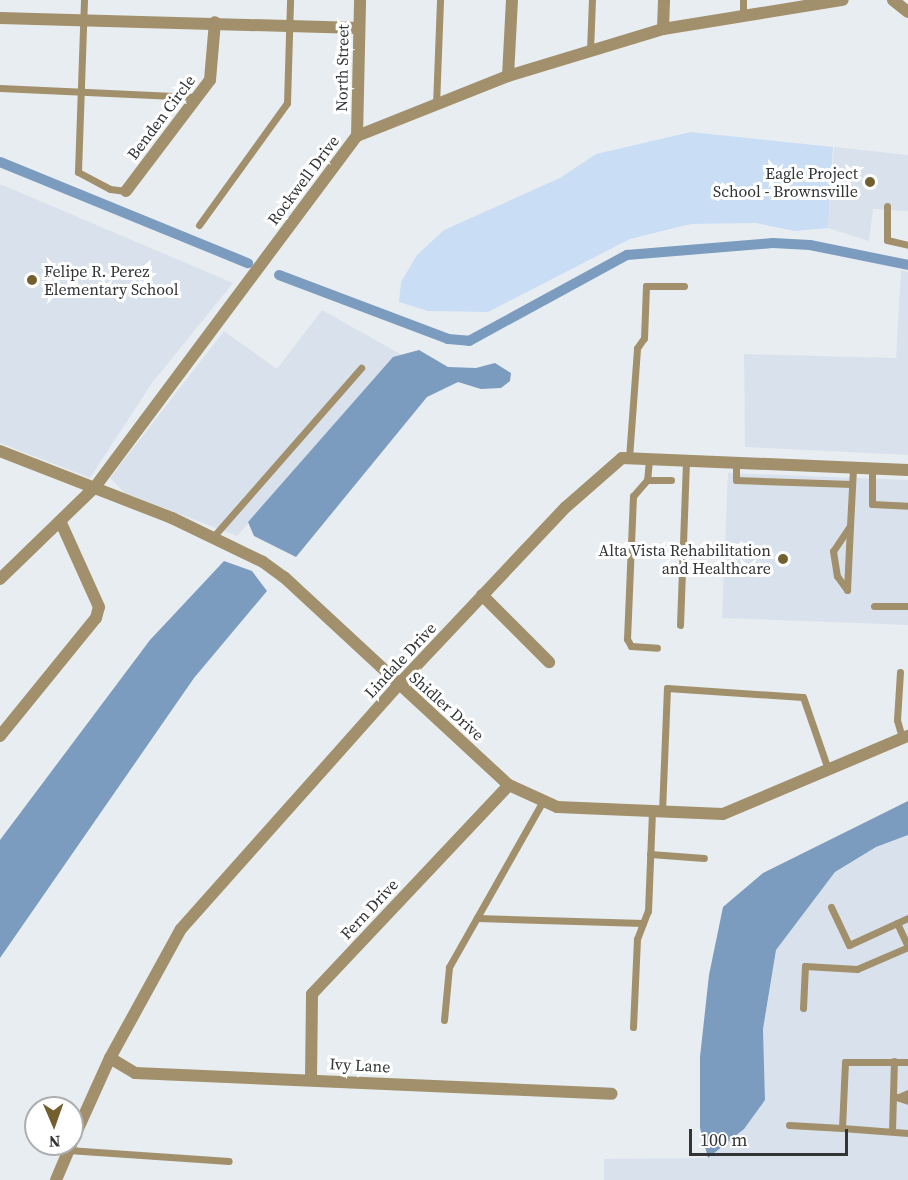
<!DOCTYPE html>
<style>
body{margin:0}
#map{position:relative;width:908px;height:1180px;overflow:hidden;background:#e8edf1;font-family:"Source Serif 4",serif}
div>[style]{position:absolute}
.built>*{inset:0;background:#d9e2ec}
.green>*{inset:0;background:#c9def5}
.water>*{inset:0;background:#7b9cbf}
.canal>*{height:10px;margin:-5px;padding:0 5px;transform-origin:5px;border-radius:5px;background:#7b9cbf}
.service>*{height:7px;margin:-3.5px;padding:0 3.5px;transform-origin:3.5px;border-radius:3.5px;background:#a1906b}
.minor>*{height:12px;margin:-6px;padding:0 6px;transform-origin:6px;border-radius:6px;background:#a1906b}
.tertiary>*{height:12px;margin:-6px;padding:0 6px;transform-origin:6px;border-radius:6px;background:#a1906b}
.dots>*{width:16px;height:16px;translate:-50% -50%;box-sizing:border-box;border:3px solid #fff;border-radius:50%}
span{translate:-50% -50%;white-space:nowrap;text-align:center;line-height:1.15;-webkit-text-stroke:6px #fff;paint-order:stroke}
.street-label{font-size:16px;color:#323436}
.poi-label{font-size:16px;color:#323436}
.right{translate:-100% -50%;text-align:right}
.left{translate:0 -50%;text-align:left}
.north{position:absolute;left:24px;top:1096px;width:60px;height:60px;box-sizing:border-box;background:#fff;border:2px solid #adaeaf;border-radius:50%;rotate:178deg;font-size:16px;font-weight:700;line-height:24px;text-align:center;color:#323436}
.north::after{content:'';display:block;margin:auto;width:21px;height:27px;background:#74602f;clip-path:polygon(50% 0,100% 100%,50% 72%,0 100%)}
.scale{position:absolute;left:689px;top:1129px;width:159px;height:27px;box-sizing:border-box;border:3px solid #323436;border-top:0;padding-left:8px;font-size:18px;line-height:21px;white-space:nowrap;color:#323436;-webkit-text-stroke:4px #fff;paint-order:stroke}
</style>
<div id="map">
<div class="built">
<i style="clip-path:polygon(834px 147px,908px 155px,908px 211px,873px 209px,869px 241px,828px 228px)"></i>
<i style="clip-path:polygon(0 184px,233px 283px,152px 383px,90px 478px,0 443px)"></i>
<i style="clip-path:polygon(901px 270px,908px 272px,908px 455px,745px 447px,744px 354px,896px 358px)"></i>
<i style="clip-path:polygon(322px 310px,402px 355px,237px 536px,125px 493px,110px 478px,224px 331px,277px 369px)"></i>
<i style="clip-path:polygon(728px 473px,908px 480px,908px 625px,722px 618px)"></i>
<i style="clip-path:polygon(908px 835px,908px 1180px,604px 1180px,604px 1159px,708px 1158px,765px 1100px,763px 1029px,776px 950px,835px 872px,876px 847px)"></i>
</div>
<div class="green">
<i style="clip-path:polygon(691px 132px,833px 147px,828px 228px,794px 231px,756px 223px,691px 224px,630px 239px,488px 312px,428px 311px,399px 302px,401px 282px,417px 255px,444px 230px,560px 178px,596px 154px)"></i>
</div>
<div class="water">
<i style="clip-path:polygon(419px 350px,448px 367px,476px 368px,495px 363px,511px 373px,510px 381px,501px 388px,481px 389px,458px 382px,427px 397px,296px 557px,254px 536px,248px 522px,393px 357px)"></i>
<i style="clip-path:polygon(224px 561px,252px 571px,267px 591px,194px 678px,0 958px,0 840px,150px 640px)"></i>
<i style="clip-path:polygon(908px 801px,908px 835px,876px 847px,835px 872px,776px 950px,763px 1029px,765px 1100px,744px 1129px,708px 1158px,700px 1128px,700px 1057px,709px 975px,723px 907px,763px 873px)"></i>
</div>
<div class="canal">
<i style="left:0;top:162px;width:268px;rotate:22.2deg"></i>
<i style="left:279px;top:275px;width:181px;rotate:20.7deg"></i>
<i style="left:448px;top:339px;width:21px;rotate:5deg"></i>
<i style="left:469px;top:341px;width:180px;rotate:-28.6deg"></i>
<i style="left:627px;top:255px;width:146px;rotate:-4.7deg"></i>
<i style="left:773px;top:243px;width:37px;rotate:3deg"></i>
<i style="left:810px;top:245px;width:100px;rotate:11.5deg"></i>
</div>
<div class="service">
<i style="left:84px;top:0;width:172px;rotate:92deg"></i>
<i style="left:78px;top:172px;width:36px;rotate:28deg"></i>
<i style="left:110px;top:189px;width:16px;rotate:7deg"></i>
<i style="left:743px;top:16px;width:16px;rotate:-90deg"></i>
<i style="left:590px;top:51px;width:51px;rotate:-87.8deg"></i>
<i style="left:0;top:88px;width:196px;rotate:2.6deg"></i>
<i style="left:436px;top:105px;width:105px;rotate:-87.8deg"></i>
<i style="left:887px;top:206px;width:34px;rotate:90deg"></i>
<i style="left:887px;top:240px;width:22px;rotate:13deg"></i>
<i style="left:199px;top:225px;width:150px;rotate:-54.2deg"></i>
<i style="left:287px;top:103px;width:103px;rotate:-88.3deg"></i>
<i style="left:629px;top:458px;width:110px;rotate:-85.8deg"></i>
<i style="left:637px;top:348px;width:12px;rotate:-55deg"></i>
<i style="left:644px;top:338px;width:52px;rotate:-87.8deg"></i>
<i style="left:646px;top:286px;width:38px"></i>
<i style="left:649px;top:459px;width:21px;rotate:95deg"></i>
<i style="left:647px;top:480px;width:21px;rotate:131deg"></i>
<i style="left:633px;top:496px;width:143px;rotate:92.4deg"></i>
<i style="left:627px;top:639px;width:8px;rotate:60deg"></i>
<i style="left:631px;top:646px;width:26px;rotate:4deg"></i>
<i style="left:736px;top:463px;width:17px;rotate:90deg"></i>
<i style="left:736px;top:480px;width:116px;rotate:2deg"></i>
<i style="left:872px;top:469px;width:35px;rotate:90deg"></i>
<i style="left:872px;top:504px;width:36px;rotate:3deg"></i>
<i style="left:647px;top:480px;width:24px"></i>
<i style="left:850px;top:526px;width:30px;rotate:124deg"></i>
<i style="left:833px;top:551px;width:25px;rotate:81deg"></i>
<i style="left:837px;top:576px;width:17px;rotate:54deg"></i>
<i style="left:847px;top:590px;width:64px;rotate:-87.3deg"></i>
<i style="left:850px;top:526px;width:58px;rotate:-87deg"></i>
<i style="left:213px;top:537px;width:225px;rotate:-48.8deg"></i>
<i style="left:874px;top:606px;width:34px"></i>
<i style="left:680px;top:625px;width:164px;rotate:-87.9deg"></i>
<i style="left:900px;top:672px;width:48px;rotate:93.6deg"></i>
<i style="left:897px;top:720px;width:19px;rotate:74deg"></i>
<i style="left:662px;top:812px;width:124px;rotate:-87.7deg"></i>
<i style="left:667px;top:688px;width:136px;rotate:3.8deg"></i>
<i style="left:803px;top:697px;width:76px;rotate:70.9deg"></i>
<i style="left:650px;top:854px;width:54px;rotate:4.2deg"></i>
<i style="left:831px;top:907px;width:42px;rotate:64.7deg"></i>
<i style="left:849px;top:945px;width:65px;rotate:-24.6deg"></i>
<i style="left:477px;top:918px;width:166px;rotate:1.7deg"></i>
<i style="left:897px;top:923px;width:26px;rotate:65deg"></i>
<i style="left:803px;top:1008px;width:42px;rotate:-87.3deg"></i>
<i style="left:805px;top:966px;width:52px;rotate:3.3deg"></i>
<i style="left:857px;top:969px;width:56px;rotate:-23.3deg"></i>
<i style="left:444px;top:1020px;width:53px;rotate:-84.6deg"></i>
<i style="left:449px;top:967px;width:191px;rotate:-60.5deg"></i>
<i style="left:633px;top:1027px;width:88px;rotate:-87.4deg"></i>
<i style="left:637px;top:939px;width:30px;rotate:-69deg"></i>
<i style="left:648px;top:911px;width:98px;rotate:-87.7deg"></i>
<i style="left:893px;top:1096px;width:16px;rotate:18deg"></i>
<i style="left:899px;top:1097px;width:10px;rotate:-24deg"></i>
<i style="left:789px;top:1125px;width:53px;rotate:3.2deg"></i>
<i style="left:842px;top:1128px;width:66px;rotate:-87.4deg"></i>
<i style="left:845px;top:1062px;width:63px"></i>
<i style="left:842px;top:1128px;width:66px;rotate:4.3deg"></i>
<i style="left:892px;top:1131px;width:70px;rotate:-88.4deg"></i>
<i style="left:68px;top:1150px;width:161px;rotate:3.9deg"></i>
</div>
<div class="minor">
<i style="left:0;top:18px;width:359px;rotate:1.6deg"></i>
<i style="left:663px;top:29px;width:29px;rotate:-88deg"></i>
<i style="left:508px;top:76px;width:76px;rotate:-87deg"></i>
<i style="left:126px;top:191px;width:139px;rotate:-52.9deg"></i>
<i style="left:210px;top:80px;width:58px;rotate:-85.1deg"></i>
<i style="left:0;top:451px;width:185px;rotate:21.3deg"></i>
<i style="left:172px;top:518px;width:101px;rotate:25.8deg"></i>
<i style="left:263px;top:562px;width:26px;rotate:36deg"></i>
<i style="left:284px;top:577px;width:306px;rotate:42.8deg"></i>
<i style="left:509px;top:785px;width:53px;rotate:24.6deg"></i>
<i style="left:557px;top:807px;width:166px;rotate:2.4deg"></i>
<i style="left:723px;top:814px;width:201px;rotate:-22.9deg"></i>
<i style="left:482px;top:595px;width:95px;rotate:45deg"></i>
<i style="left:0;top:736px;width:152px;rotate:-50.9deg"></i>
<i style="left:96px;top:618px;width:11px;rotate:-75deg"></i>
<i style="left:99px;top:607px;width:92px;rotate:-114.3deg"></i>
<i style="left:110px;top:1058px;width:29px;rotate:31deg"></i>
<i style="left:135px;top:1073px;width:477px;rotate:2.5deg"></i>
<i style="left:311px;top:1079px;width:85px;rotate:-89.3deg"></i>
<i style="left:312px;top:994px;width:287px;rotate:-46.7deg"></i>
<i style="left:72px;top:1142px;width:92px;rotate:-65.7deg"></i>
<i style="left:110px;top:1058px;width:147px;rotate:-61.2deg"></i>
<i style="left:181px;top:929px;width:328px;rotate:-48.3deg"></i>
<i style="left:399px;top:684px;width:243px;rotate:-46.7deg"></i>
<i style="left:566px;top:507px;width:74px;rotate:-41.2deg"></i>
<i style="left:622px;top:458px;width:286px;rotate:2.4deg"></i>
<i style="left:56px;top:1180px;width:39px;rotate:-67deg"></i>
</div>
<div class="tertiary">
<i style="left:893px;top:0;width:19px;rotate:39deg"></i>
<i style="left:357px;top:136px;width:136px;rotate:-88.7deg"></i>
<i style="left:0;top:579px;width:132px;rotate:-44.1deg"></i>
<i style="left:95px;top:487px;width:438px;rotate:-53.3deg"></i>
<i style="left:357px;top:136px;width:162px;rotate:-21.7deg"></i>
<i style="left:508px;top:76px;width:162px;rotate:-16.9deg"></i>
<i style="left:663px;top:29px;width:182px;rotate:-9.2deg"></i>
</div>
<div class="dots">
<i style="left:870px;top:182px;background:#74602f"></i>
<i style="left:32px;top:280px;background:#74602f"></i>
<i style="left:783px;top:559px;background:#74602f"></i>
</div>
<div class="street-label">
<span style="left:342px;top:68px;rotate:-89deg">North Street</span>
<span style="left:161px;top:117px;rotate:-53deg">Benden Circle</span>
<span style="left:303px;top:180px;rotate:-53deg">Rockwell Drive</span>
<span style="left:400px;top:660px;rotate:-47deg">Lindale Drive</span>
<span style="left:447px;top:706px;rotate:42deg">Shidler Drive</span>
<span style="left:369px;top:909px;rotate:-47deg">Fern Drive</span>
<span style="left:360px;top:1065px;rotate:3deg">Ivy Lane</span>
</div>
<div class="poi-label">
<span class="right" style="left:858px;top:182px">Eagle Project<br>School - Brownsville</span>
<span class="left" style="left:44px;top:280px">Felipe R. Perez<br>Elementary School</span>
<span class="right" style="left:771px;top:559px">Alta Vista Rehabilitation<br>and Healthcare</span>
</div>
<div class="north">N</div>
<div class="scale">100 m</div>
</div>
